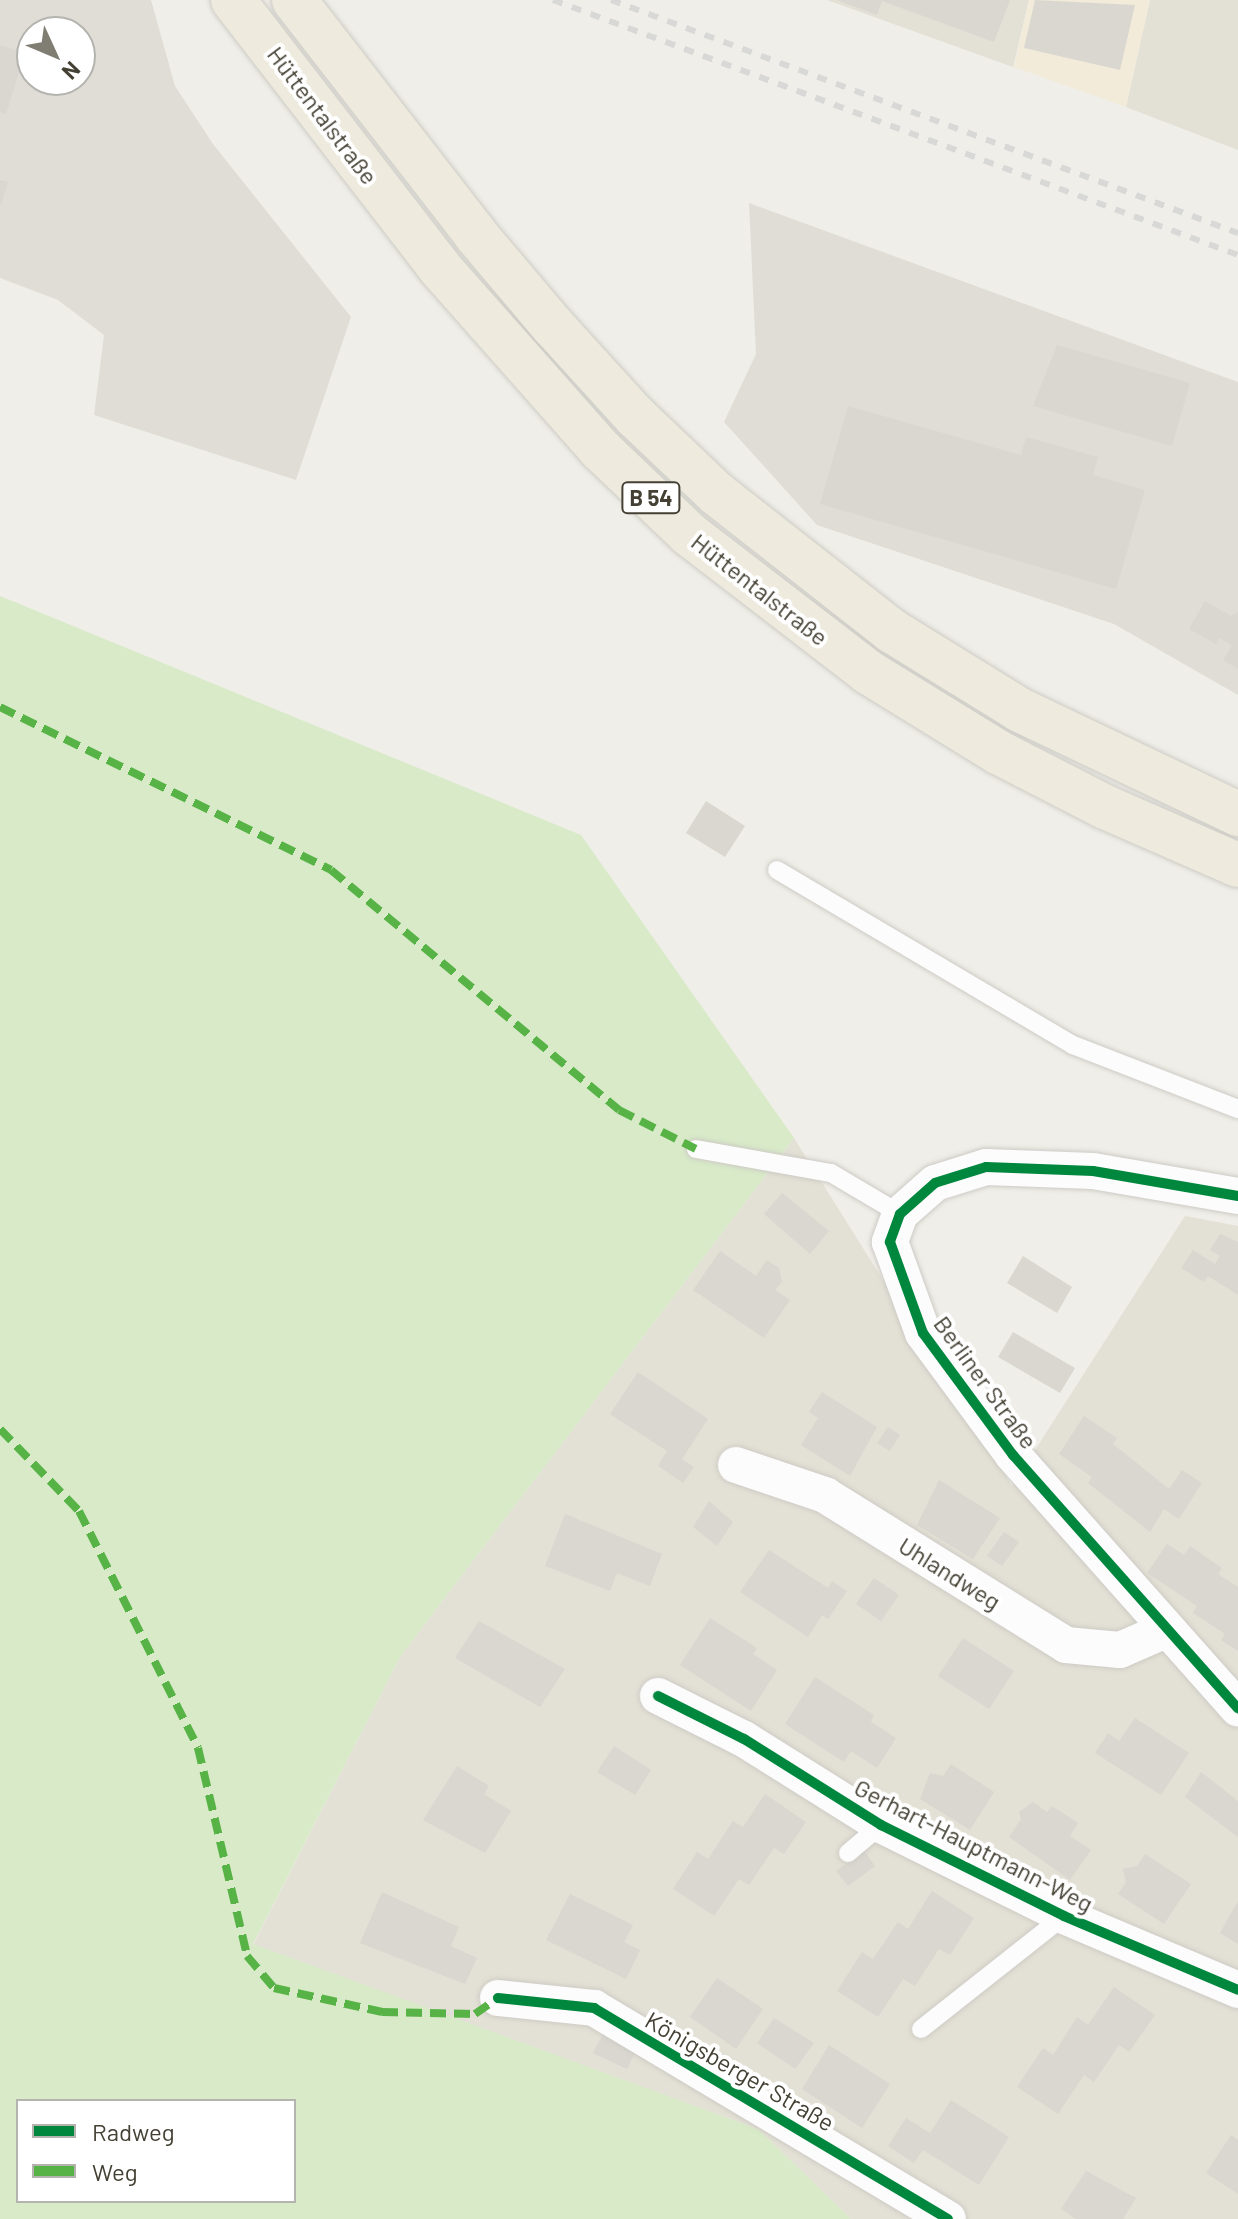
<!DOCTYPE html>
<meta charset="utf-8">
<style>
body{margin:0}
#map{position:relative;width:1238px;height:2219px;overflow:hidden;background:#efeee8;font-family:Barlow,sans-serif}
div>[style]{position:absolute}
.residential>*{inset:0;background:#e3e0d5}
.commercial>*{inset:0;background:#f2ebda}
.industrial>*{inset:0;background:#dfddd6}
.green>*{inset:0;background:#d8eac8}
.building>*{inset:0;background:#d9d7d0}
.roads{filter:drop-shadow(0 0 2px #cdcbc5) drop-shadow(0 0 2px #cdcbc5)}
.service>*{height:18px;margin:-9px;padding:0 9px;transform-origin:9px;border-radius:9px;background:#fdfcfc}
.minor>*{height:36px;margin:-18px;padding:0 18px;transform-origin:18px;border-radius:18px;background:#fdfcfc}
.trunk>*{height:44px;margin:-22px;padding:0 22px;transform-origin:22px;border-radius:22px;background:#eeeadd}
.rail>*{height:6px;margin-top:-3px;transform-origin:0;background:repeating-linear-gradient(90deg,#d8d8d7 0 10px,transparent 0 20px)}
.quiet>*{height:8px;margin-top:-4px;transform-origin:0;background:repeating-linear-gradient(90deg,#57b346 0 16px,transparent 0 24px)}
.cycleway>*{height:10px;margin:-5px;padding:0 5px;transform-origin:5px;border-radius:5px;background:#00873e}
span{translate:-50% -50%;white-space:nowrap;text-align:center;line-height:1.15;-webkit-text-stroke:8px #fff;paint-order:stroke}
.shield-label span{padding:2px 6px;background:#fff;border:2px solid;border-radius:6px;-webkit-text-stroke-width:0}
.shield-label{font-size:22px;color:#444034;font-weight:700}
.street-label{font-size:24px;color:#444034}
.legend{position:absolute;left:16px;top:2099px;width:280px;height:104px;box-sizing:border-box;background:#fff;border:2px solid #b4b3ae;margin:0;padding:10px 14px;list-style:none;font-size:24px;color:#444034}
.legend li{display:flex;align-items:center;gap:16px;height:40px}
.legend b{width:40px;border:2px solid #b4b3ae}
.north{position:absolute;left:16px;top:16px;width:80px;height:80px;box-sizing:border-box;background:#fff;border:2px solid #b4b3ae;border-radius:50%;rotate:134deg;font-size:22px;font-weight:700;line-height:32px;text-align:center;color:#444034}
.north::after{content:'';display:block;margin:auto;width:28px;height:36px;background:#807d73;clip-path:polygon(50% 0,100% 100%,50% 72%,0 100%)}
</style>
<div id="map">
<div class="residential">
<i style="clip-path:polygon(827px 0,1029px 0,1013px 67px)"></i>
<i style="clip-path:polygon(1150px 0,1238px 0,1238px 150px,1126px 107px)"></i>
<i style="clip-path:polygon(794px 1138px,1012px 1486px,1185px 1216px,1238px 1226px,1238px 2219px,851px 2219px,758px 2129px,253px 1945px,400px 1657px)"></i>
</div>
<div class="commercial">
<i style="clip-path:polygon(1029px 0,1150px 0,1126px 107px,1014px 67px)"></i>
</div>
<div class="industrial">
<i style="clip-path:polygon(evenodd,0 0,151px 0,175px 86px,213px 144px,351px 317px,296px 480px,94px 415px,104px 335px,58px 300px,0 278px,0 0,32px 32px,80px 32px,80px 80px,32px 80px,32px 32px)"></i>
<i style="clip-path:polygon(749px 203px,1238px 382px,1238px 695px,1114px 624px,817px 525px,724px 422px,756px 354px)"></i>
</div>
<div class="green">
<i style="clip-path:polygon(evenodd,0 596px,581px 835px,794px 1138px,400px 1657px,253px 1944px,758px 2129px,851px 2219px,0 2219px,0 596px,18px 2101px,294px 2101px,294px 2201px,18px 2201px,18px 2101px)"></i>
</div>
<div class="building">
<i style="clip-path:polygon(837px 0,1010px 0,994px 42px,882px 1px,877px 15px)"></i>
<i style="clip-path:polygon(1035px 0,1135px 5px,1120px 70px,1024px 48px)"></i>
<i style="clip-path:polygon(0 45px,25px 53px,6px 114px,0 112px)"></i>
<i style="clip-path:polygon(0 180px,8px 182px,1px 204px,0 204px)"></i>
<i style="clip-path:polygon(1057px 345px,1190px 383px,1172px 446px,1033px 406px)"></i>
<i style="clip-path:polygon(848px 406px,1021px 455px,1026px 437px,1098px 457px,1093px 475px,1145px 490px,1116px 589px,820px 504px)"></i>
<i style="clip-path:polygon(1205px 601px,1231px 616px,1238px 612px,1238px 669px,1223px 660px,1232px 645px,1219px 638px,1216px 644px,1189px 629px)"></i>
<i style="clip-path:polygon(706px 801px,745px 826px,725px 857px,686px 833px)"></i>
<i style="clip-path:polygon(782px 1193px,829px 1231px,810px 1254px,764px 1214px)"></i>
<i style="clip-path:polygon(1220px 1234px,1238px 1242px,1238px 1295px,1208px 1276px,1204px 1282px,1181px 1268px,1193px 1250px,1215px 1264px,1220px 1256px,1210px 1250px)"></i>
<i style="clip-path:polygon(720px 1251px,756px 1276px,767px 1260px,779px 1268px,782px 1282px,775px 1290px,790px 1300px,764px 1338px,693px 1290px)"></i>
<i style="clip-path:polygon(1023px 1256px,1072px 1287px,1057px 1313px,1007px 1283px)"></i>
<i style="clip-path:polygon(1013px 1332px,1075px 1368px,1060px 1393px,998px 1357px)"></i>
<i style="clip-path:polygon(638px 1372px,708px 1419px,682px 1459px,694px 1467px,683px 1483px,658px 1466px,667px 1451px,610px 1414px)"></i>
<i style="clip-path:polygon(822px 1392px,877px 1427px,850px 1476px,801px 1445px,818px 1418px,809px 1412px)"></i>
<i style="clip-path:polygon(1084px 1416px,1117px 1438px,1113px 1444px,1169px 1489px,1182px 1470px,1202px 1483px,1179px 1519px,1164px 1509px,1150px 1532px,1088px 1483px,1092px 1477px,1059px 1454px)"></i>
<i style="clip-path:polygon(888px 1427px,900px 1435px,890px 1451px,877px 1443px)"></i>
<i style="clip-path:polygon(939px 1480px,1000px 1518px,973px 1559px,917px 1525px)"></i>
<i style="clip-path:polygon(709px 1501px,733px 1522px,717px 1546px,693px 1527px)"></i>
<i style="clip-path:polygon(565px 1514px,662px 1554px,650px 1586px,617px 1573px,610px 1591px,545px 1566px)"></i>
<i style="clip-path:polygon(1004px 1532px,1019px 1542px,1002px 1566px,987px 1556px)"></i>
<i style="clip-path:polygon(1167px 1544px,1184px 1555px,1190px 1546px,1222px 1568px,1218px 1574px,1238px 1587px,1238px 1651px,1221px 1640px,1225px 1634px,1193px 1613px,1197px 1606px,1147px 1573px)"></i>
<i style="clip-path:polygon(769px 1550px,828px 1588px,832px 1581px,847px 1591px,828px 1619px,822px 1615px,808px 1637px,740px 1592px)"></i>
<i style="clip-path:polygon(874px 1578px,899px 1595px,881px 1621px,856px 1604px)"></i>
<i style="clip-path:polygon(710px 1618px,757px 1648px,753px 1654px,777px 1670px,751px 1711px,680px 1665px)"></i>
<i style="clip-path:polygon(479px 1621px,565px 1669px,540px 1707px,455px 1658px)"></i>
<i style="clip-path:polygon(963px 1638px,1014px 1671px,989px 1709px,938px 1676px)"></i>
<i style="clip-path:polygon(815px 1677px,874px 1715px,871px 1722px,896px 1738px,877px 1768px,851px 1751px,844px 1762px,785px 1724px)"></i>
<i style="clip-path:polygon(1135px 1718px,1189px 1753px,1161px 1795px,1095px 1753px,1108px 1733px,1119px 1741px)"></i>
<i style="clip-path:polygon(614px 1746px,651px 1770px,635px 1795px,597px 1772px)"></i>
<i style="clip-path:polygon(951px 1764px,994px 1792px,970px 1830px,920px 1799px,930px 1773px,943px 1776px)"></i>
<i style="clip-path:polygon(457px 1766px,489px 1786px,484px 1794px,511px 1811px,485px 1853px,423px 1820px)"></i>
<i style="clip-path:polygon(1201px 1772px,1238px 1801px,1238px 1837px,1185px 1797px)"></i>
<i style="clip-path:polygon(765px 1794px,806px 1822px,784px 1854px,774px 1848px,749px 1885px,739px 1879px,714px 1916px,673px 1889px,697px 1852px,708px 1859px,733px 1821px,743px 1827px)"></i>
<i style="clip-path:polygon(1033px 1802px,1047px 1812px,1052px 1806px,1078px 1823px,1070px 1836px,1091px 1850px,1070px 1880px,1009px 1837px,1021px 1819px,1019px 1812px)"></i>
<i style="clip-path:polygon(864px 1851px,875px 1866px,848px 1886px,836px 1871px)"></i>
<i style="clip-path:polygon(1145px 1854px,1191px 1884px,1164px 1924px,1118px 1894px,1126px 1882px,1123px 1869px,1137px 1866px)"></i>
<i style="clip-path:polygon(932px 1891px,974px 1918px,950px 1955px,939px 1949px,915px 1986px,903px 1979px,878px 2017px,837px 1991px,862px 1952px,873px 1959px,898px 1922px,908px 1929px)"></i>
<i style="clip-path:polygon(382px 1892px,459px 1927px,451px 1946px,477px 1958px,465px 1984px,360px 1943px)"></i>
<i style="clip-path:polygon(570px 1894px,633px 1925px,624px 1942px,640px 1950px,626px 1979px,546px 1940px)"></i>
<i style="clip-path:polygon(1238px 1901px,1238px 1944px,1220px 1933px)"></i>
<i style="clip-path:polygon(717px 1978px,763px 2009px,736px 2049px,690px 2017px)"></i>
<i style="clip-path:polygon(1114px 1987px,1155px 2015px,1129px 2052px,1119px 2045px,1094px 2082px,1084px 2075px,1058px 2114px,1017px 2087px,1043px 2048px,1053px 2055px,1077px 2017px,1088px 2025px)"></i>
<i style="clip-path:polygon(774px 2018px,814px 2043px,795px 2069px,757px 2043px)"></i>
<i style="clip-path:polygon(604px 2032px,637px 2049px,627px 2069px,593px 2053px)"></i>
<i style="clip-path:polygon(829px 2045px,890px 2084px,862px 2128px,802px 2089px)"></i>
<i style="clip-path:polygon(951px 2100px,1009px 2137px,979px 2185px,923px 2150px,914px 2163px,888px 2146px,906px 2118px,930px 2133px)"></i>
<i style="clip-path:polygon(1231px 2135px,1238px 2140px,1238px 2194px,1206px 2173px)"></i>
<i style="clip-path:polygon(1086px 2171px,1136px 2198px,1123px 2219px,1076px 2219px,1061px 2209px)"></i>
</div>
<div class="roads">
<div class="service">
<i style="left:777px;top:870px;width:344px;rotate:30.6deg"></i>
<i style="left:1073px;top:1045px;width:177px;rotate:21.2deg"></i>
<i style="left:696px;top:1149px;width:137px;rotate:10.1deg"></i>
<i style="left:831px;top:1173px;width:80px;rotate:30.7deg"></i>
<i style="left:848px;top:1853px;width:43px;rotate:-40.3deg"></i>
<i style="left:921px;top:2029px;width:182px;rotate:-38.3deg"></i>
</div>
<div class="minor">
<i style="left:1238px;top:1196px;width:147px;rotate:-170.2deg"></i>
<i style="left:1093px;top:1171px;width:107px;rotate:-177.9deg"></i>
<i style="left:986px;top:1167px;width:53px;rotate:162.6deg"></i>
<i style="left:935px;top:1183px;width:47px;rotate:138.5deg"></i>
<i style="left:900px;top:1214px;width:30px;rotate:110deg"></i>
<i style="left:890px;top:1242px;width:97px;rotate:70.1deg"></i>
<i style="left:923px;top:1333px;width:152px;rotate:53.6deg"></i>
<i style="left:1013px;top:1455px;width:339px;rotate:48.4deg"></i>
<i style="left:736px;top:1465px;width:94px;rotate:18.6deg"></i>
<i style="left:825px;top:1495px;width:284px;rotate:31.9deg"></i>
<i style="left:1066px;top:1645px;width:54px;rotate:5.3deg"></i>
<i style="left:1120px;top:1650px;width:50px;rotate:-23.5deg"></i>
<i style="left:658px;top:1696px;width:96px;rotate:26.6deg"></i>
<i style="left:744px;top:1739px;width:162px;rotate:32.1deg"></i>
<i style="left:881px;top:1825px;width:204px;rotate:26.4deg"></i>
<i style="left:1064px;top:1916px;width:189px;rotate:23deg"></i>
<i style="left:498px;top:1998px;width:97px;rotate:5.9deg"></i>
<i style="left:594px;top:2008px;width:412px;rotate:30.8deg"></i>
</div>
<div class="trunk">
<i style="left:233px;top:0;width:337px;rotate:52.3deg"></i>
<i style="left:439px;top:267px;width:243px;rotate:48.5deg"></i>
<i style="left:600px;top:449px;width:123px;rotate:43.7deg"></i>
<i style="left:689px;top:534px;width:226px;rotate:37.6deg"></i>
<i style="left:868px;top:672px;width:153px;rotate:31.6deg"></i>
<i style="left:998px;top:752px;width:120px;rotate:27.2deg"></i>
<i style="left:1105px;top:807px;width:145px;rotate:23.6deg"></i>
<i style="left:294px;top:0;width:297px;rotate:52.2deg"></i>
<i style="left:476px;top:235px;width:119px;rotate:49.8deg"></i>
<i style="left:553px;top:326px;width:122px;rotate:47.7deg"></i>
<i style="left:635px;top:416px;width:113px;rotate:43.6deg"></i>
<i style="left:717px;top:494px;width:222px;rotate:38.1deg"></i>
<i style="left:892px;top:631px;width:150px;rotate:31.7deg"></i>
<i style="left:1020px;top:710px;width:242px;rotate:25.5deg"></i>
</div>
</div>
<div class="rail">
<i style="left:553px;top:0;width:731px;rotate:20.42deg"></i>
<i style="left:611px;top:0;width:669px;rotate:20.39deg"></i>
</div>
<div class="quiet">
<i style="left:0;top:707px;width:369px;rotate:26.2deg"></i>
<i style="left:331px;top:870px;width:375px;rotate:39.8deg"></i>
<i style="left:619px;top:1110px;width:86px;rotate:26.9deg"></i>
<i style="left:0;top:1429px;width:114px;rotate:46.1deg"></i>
<i style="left:79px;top:1511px;width:265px;rotate:63.3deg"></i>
<i style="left:198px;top:1748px;width:214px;rotate:76.7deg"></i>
<i style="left:247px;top:1956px;width:42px;rotate:49.8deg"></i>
<i style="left:274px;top:1988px;width:111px;rotate:12.5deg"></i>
<i style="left:382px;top:2012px;width:93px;rotate:1.2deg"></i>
<i style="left:475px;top:2014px;width:28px;rotate:-35deg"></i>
</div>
<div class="cycleway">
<i style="left:1238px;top:1196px;width:147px;rotate:-170.2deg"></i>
<i style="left:1093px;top:1171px;width:107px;rotate:-177.9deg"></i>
<i style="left:986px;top:1167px;width:53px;rotate:162.6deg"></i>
<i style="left:935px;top:1183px;width:47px;rotate:138.5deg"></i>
<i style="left:900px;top:1214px;width:30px;rotate:110deg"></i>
<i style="left:890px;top:1242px;width:97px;rotate:70.1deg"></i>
<i style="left:923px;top:1333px;width:152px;rotate:53.6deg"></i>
<i style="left:1013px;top:1455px;width:339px;rotate:48.4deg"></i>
<i style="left:658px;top:1696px;width:96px;rotate:26.6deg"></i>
<i style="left:744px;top:1739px;width:162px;rotate:32.1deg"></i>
<i style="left:881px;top:1825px;width:204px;rotate:26.4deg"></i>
<i style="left:1064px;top:1916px;width:189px;rotate:23deg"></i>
<i style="left:498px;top:1998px;width:97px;rotate:5.9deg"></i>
<i style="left:594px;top:2008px;width:412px;rotate:30.8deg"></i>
</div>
<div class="shield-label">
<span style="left:651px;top:498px">B 54</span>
</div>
<div class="street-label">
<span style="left:323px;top:115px;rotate:53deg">Hüttentalstraße</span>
<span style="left:760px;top:589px;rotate:38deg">Hüttentalstraße</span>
<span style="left:986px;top:1382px;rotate:54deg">Berliner Straße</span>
<span style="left:950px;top:1573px;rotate:32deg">Uhlandweg</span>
<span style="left:974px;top:1845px;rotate:27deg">Gerhart-Hauptmann-Weg</span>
<span style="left:740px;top:2071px;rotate:30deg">Königsberger Straße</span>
</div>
<ul class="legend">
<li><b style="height:10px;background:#00873e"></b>Radweg</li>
<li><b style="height:10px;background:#57b346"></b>Weg</li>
</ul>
<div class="north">N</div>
</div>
